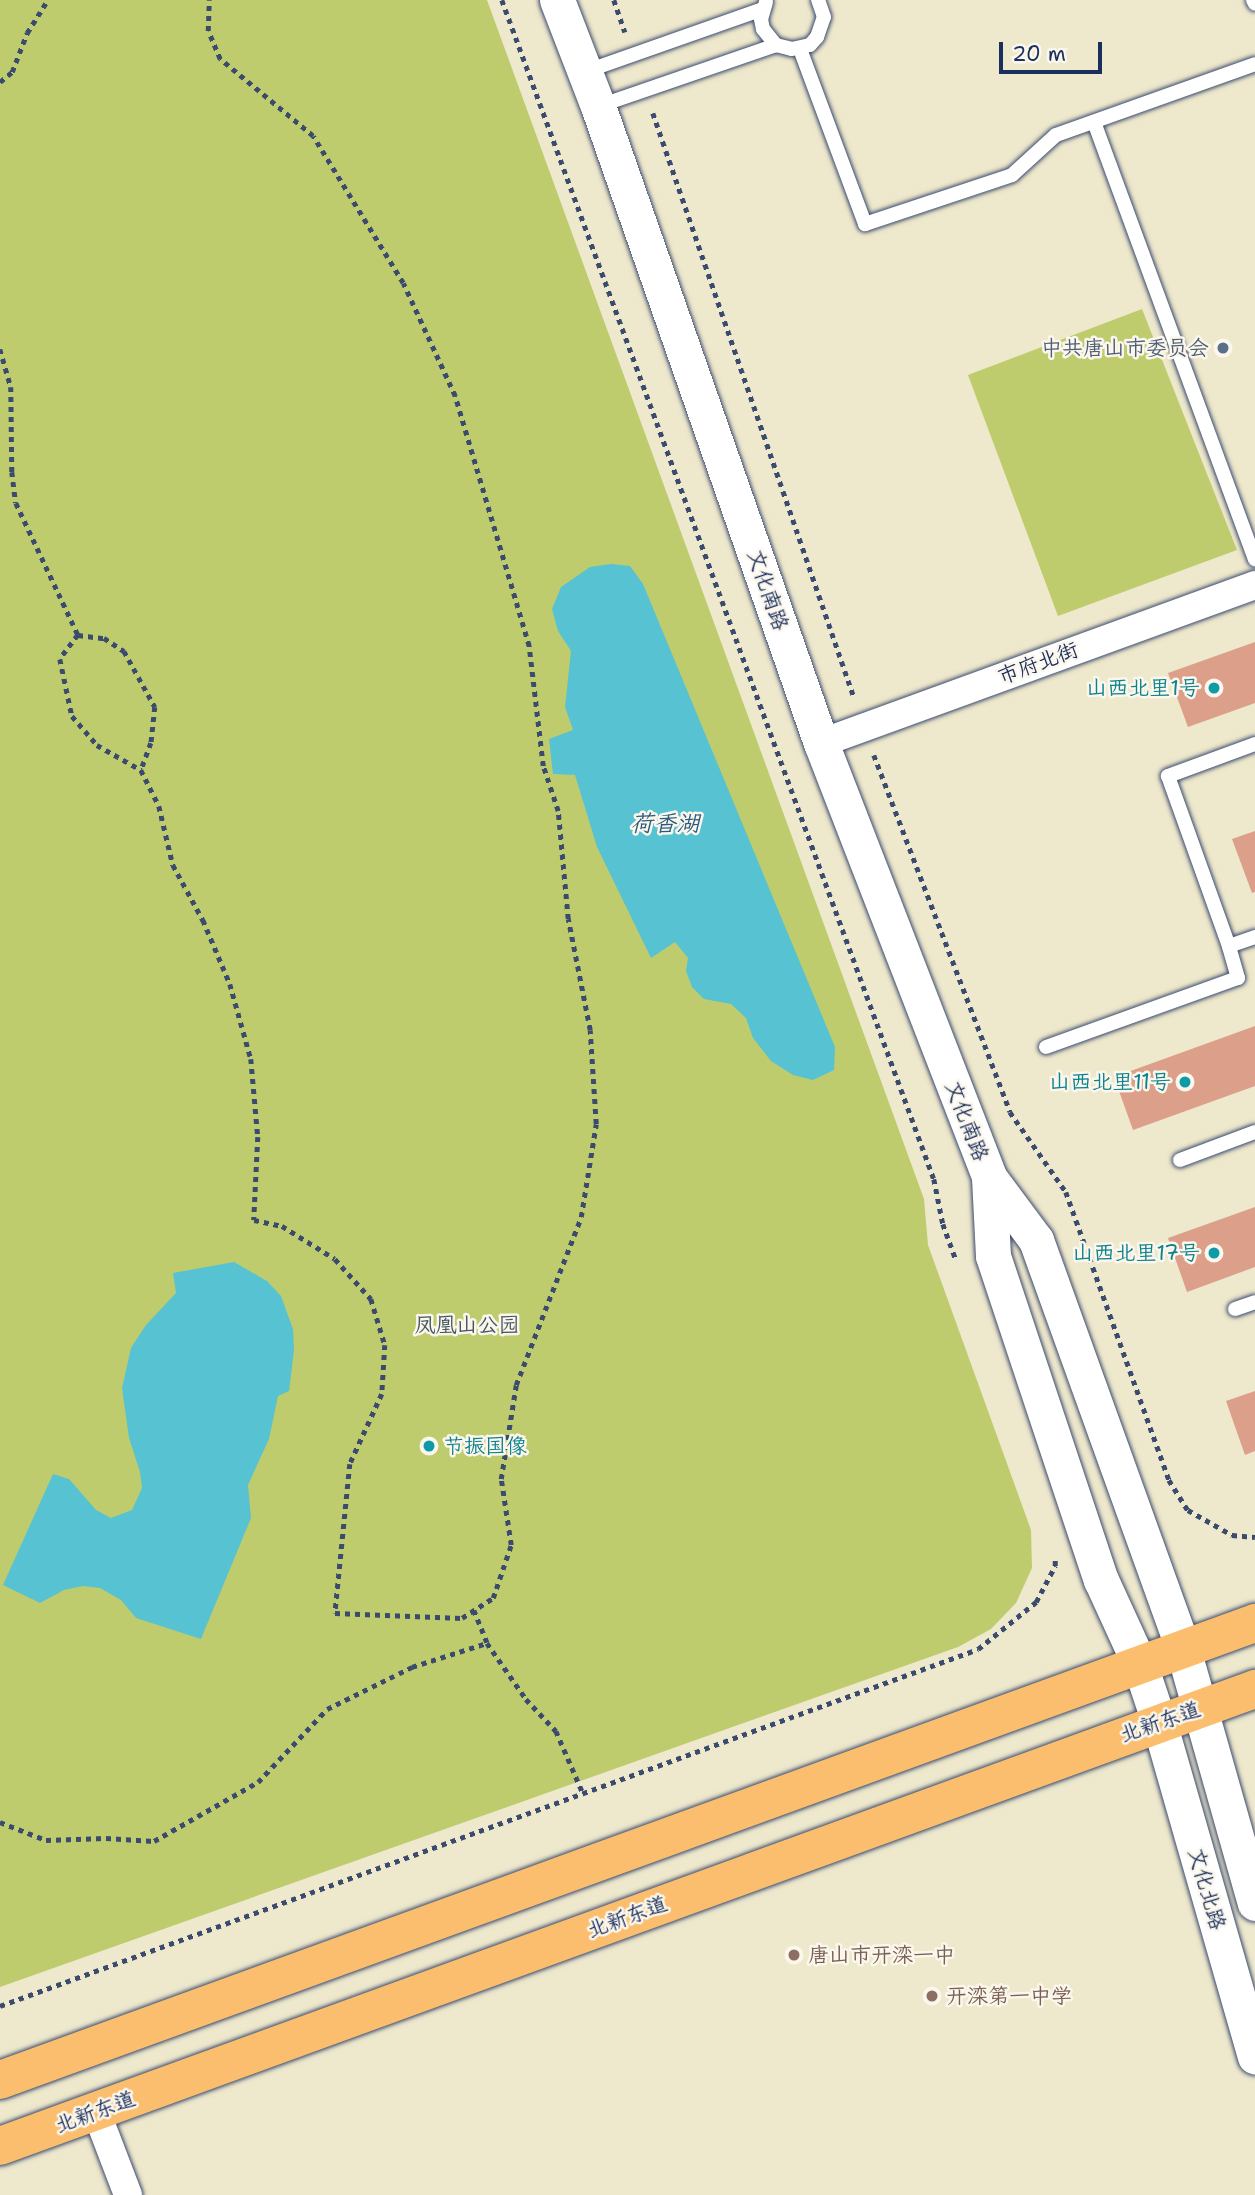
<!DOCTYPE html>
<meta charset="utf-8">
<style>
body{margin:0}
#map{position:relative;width:1255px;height:2195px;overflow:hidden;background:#eee8cc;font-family:"Shantell Sans","LXGW WenKai TC",sans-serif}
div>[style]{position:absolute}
.green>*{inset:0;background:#becc6e}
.water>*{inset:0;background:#57c2d1}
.building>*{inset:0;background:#db9f8a}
.path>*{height:4.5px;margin-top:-2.25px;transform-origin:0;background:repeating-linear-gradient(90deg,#3b4b6e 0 5px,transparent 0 10px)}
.roads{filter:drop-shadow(0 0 2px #3b4b6e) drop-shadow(0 0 2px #3b4b6e)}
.service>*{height:14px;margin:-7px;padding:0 7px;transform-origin:7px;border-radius:7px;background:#fff}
.minor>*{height:28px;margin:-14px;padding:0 14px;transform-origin:14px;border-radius:14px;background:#fff}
.tertiary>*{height:35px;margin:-17.5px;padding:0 17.5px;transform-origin:17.5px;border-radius:17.5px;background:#fff}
.primary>*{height:38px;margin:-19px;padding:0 19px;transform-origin:19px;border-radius:19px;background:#fabe6e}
.dots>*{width:19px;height:19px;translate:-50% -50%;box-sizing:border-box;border:4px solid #fbf7ec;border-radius:50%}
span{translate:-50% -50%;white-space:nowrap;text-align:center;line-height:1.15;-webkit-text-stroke:5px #fbf7ec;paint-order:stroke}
.service-label{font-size:21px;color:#4e5e75}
.right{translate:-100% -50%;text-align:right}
.street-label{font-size:21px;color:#1b2f5e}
.culture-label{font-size:21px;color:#0d838f}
.left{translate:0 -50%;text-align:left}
.park-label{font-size:21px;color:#445662}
.education-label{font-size:21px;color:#785e54}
.water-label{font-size:23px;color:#2d5b80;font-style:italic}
.scale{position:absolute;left:999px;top:42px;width:103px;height:32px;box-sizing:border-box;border:4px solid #1b2f5e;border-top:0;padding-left:9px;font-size:21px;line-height:24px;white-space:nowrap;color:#1b2f5e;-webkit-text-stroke:5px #fbf7ec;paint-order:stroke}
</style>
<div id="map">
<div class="green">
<i style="clip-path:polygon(0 0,487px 0,924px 1199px,928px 1245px,1031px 1530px,1032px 1568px,1016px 1603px,991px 1629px,958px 1647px,0 1987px)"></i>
<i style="clip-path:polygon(1142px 309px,1237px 550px,1058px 616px,968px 375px)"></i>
</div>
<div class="water">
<i style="clip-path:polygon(611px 564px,630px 566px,643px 584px,835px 1047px,834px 1070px,813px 1080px,793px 1075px,771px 1061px,753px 1038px,746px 1018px,731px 1004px,704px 999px,692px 987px,686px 971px,688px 958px,675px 942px,651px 958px,597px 847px,575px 775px,553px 774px,549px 739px,573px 730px,565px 707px,571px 651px,558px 631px,552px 609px,561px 587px,590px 567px)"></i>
<i style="clip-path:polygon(234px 1262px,267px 1281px,281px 1296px,293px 1329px,294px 1350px,289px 1391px,278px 1396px,269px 1439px,248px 1485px,251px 1518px,201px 1639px,136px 1618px,121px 1600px,100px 1588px,83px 1586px,64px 1590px,40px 1603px,3px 1585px,53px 1474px,69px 1479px,96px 1510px,111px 1518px,132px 1510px,142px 1488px,140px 1472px,129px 1438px,122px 1388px,131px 1348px,146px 1325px,176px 1293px,173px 1273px)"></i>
</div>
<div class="building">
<i style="clip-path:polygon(1255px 642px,1255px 703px,1188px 727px,1168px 673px)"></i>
<i style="clip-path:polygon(1255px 831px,1255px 892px,1252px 893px,1232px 839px)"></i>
<i style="clip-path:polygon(1255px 1026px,1255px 1086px,1133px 1130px,1114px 1077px)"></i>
<i style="clip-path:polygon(1255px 1207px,1255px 1267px,1187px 1292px,1168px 1238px)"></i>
<i style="clip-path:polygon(1255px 1391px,1255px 1451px,1245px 1455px,1226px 1401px)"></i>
</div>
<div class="path">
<i style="left:502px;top:0;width:1256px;rotate:69.88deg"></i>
<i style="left:934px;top:1179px;width:46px;rotate:78.7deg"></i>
<i style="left:943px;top:1224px;width:38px;rotate:70deg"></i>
<i style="left:614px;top:0;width:34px;rotate:71deg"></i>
<i style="left:0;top:82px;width:16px;rotate:-40deg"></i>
<i style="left:12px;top:72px;width:42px;rotate:-69deg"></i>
<i style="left:27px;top:33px;width:39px;rotate:-58deg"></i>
<i style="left:653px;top:113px;width:618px;rotate:71.01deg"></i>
<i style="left:0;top:349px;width:40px;rotate:74deg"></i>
<i style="left:11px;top:387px;width:85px;rotate:89.3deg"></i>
<i style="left:12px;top:472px;width:31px;rotate:83deg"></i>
<i style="left:16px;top:503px;width:146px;rotate:64.8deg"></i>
<i style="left:78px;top:635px;width:30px;rotate:127deg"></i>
<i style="left:60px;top:659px;width:58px;rotate:78.1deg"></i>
<i style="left:72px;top:716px;width:38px;rotate:49deg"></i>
<i style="left:97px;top:745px;width:51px;rotate:29.6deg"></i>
<i style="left:141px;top:770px;width:40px;rotate:63.4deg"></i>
<i style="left:159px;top:806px;width:61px;rotate:76.7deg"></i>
<i style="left:173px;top:865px;width:63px;rotate:61.4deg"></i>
<i style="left:203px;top:920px;width:69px;rotate:67.1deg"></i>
<i style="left:230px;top:984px;width:78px;rotate:74.4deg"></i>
<i style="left:251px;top:1059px;width:78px;rotate:84.9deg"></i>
<i style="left:258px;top:1137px;width:83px;rotate:92.8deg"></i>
<i style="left:254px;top:1220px;width:29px;rotate:12deg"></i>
<i style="left:282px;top:1226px;width:62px;rotate:31.9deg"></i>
<i style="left:335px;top:1259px;width:54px;rotate:48deg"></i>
<i style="left:371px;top:1299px;width:48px;rotate:73.1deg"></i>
<i style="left:385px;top:1345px;width:49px;rotate:93.5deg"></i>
<i style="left:382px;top:1394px;width:77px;rotate:114.6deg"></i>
<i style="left:350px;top:1464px;width:150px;rotate:95.7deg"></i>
<i style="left:335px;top:1613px;width:127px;rotate:2.3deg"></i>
<i style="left:462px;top:1618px;width:37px;rotate:-33deg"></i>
<i style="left:493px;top:1598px;width:56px;rotate:-71.2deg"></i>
<i style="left:511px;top:1545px;width:67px;rotate:-98.6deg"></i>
<i style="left:501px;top:1479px;width:95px;rotate:-80.9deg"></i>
<i style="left:516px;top:1385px;width:180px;rotate:-68.8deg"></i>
<i style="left:581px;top:1217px;width:94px;rotate:-80.8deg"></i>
<i style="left:596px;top:1124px;width:94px;rotate:-93.7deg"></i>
<i style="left:590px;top:1030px;width:113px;rotate:-101.2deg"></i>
<i style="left:568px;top:919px;width:108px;rotate:-95.3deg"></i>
<i style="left:558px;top:811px;width:47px;rotate:-108.4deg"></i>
<i style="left:543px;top:766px;width:121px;rotate:-96.7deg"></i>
<i style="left:529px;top:646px;width:261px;rotate:-106.5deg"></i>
<i style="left:455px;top:396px;width:124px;rotate:-114.7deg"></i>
<i style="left:403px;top:283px;width:172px;rotate:-121.5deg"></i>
<i style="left:313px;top:136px;width:121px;rotate:-140.4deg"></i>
<i style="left:220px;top:59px;width:30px;rotate:-113deg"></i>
<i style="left:208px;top:31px;width:31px;rotate:-88deg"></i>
<i style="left:78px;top:635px;width:26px;rotate:7deg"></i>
<i style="left:104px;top:638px;width:24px;rotate:33deg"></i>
<i style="left:124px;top:651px;width:64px;rotate:61deg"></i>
<i style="left:155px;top:707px;width:36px;rotate:96deg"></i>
<i style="left:151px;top:743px;width:29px;rotate:110deg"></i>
<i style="left:874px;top:755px;width:382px;rotate:69.1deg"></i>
<i style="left:1010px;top:1112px;width:98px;rotate:55deg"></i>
<i style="left:1066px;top:1192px;width:306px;rotate:70.3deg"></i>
<i style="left:1169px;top:1480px;width:36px;rotate:58deg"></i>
<i style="left:1188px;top:1510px;width:51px;rotate:29.6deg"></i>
<i style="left:1232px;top:1535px;width:23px;rotate:5deg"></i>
<i style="left:474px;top:1610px;width:35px;rotate:68deg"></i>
<i style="left:487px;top:1643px;width:68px;rotate:55.1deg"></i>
<i style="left:526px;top:1699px;width:44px;rotate:46.8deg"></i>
<i style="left:556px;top:1731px;width:68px;rotate:66.5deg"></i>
<i style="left:0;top:1822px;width:49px;rotate:21.4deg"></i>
<i style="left:46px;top:1840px;width:60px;rotate:-1.9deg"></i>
<i style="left:106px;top:1838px;width:48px;rotate:3.6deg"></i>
<i style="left:154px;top:1841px;width:120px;rotate:-29.6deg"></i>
<i style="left:258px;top:1782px;width:100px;rotate:-46.6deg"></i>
<i style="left:327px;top:1709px;width:95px;rotate:-26.3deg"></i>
<i style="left:412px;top:1667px;width:79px;rotate:-17.7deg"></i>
<i style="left:0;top:2006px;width:1041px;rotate:-20.05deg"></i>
<i style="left:978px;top:1649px;width:75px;rotate:-39deg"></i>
<i style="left:1036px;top:1602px;width:41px;rotate:-62.2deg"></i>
<i style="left:1055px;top:1566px;width:7px;rotate:-90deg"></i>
</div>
<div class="roads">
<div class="service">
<i style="left:1253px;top:0;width:4px;rotate:63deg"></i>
<i style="left:766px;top:2px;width:18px;rotate:106deg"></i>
<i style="left:761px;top:19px;width:10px;rotate:79deg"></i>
<i style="left:763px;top:29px;width:21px;rotate:51deg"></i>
<i style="left:776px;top:45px;width:16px;rotate:14deg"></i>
<i style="left:792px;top:49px;width:18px;rotate:-13deg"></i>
<i style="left:810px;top:45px;width:11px;rotate:-49deg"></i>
<i style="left:817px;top:37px;width:21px;rotate:-71deg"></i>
<i style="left:824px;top:17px;width:18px;rotate:-109deg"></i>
<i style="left:800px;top:49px;width:187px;rotate:69.6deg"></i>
<i style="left:865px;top:224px;width:155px;rotate:-18.4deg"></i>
<i style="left:1012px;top:175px;width:59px;rotate:-42.3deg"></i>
<i style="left:1056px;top:135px;width:211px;rotate:-19.6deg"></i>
<i style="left:584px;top:72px;width:190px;rotate:-19.4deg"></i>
<i style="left:599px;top:106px;width:187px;rotate:-19deg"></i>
<i style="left:1094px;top:122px;width:466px;rotate:69.8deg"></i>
<i style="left:1255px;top:744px;width:93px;rotate:159.8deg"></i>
<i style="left:1168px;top:776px;width:181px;rotate:70.3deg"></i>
<i style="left:1229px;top:946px;width:28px;rotate:-19deg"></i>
<i style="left:1046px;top:1047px;width:204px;rotate:-19.8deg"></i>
<i style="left:1238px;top:978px;width:33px;rotate:-106deg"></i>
<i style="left:1180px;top:1160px;width:80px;rotate:-20.5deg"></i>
<i style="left:1235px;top:1309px;width:21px;rotate:-19deg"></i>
</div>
<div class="minor">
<i style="left:821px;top:743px;width:462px;rotate:-20deg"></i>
<i style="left:96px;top:2111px;width:90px;rotate:69.1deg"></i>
</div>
<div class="tertiary">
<i style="left:557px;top:0;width:114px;rotate:68.9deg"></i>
<i style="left:598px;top:106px;width:675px;rotate:70.71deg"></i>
<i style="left:821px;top:743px;width:465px;rotate:68.8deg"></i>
<i style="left:989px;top:1177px;width:79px;rotate:53.3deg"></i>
<i style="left:1036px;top:1240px;width:435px;rotate:70.2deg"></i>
<i style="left:1183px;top:1649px;width:264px;rotate:74.2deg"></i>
<i style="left:989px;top:1177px;width:79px;rotate:87.1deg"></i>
<i style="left:993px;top:1256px;width:342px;rotate:71.6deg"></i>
<i style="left:1101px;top:1580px;width:94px;rotate:65.4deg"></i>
<i style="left:1140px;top:1665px;width:60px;rotate:71.6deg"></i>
<i style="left:1159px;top:1722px;width:348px;rotate:74deg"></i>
</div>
<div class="primary">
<i style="left:0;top:2080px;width:1336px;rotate:-20.01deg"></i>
<i style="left:0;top:2146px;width:1336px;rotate:-20.01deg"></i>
</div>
</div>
<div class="dots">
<i style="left:1223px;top:348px;background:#5c6f8a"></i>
<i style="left:1214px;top:688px;background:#0f9aa8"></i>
<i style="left:1185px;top:1082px;background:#0f9aa8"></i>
<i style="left:1214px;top:1253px;background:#0f9aa8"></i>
<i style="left:429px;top:1446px;background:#0f9aa8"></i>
<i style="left:794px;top:1955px;background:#8d6e63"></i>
<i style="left:932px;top:1996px;background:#8d6e63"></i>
</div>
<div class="service-label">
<span class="right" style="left:1209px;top:348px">中共唐山市委员会</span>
</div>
<div class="street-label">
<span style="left:768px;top:590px;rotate:71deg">文化南路</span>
<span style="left:1038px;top:663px;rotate:-20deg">市府北街</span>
<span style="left:967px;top:1121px;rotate:69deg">文化南路</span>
<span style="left:1160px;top:1722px;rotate:-19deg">北新东道</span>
<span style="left:1207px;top:1889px;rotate:74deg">文化北路</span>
<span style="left:627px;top:1917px;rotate:-20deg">北新东道</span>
<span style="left:95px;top:2112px;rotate:-20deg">北新东道</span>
</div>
<div class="culture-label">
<span class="right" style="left:1200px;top:688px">山西北里1号</span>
<span class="right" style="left:1171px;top:1082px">山西北里11号</span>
<span class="right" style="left:1200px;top:1253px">山西北里17号</span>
<span class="left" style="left:443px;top:1446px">节振国像</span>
</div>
<div class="park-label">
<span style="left:467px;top:1325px">凤凰山公园</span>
</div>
<div class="education-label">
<span class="left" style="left:808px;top:1955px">唐山市开滦一中</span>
<span class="left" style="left:946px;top:1996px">开滦第一中学</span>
</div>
<div class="water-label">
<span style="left:665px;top:823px">荷香湖</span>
</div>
<div class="scale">20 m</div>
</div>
